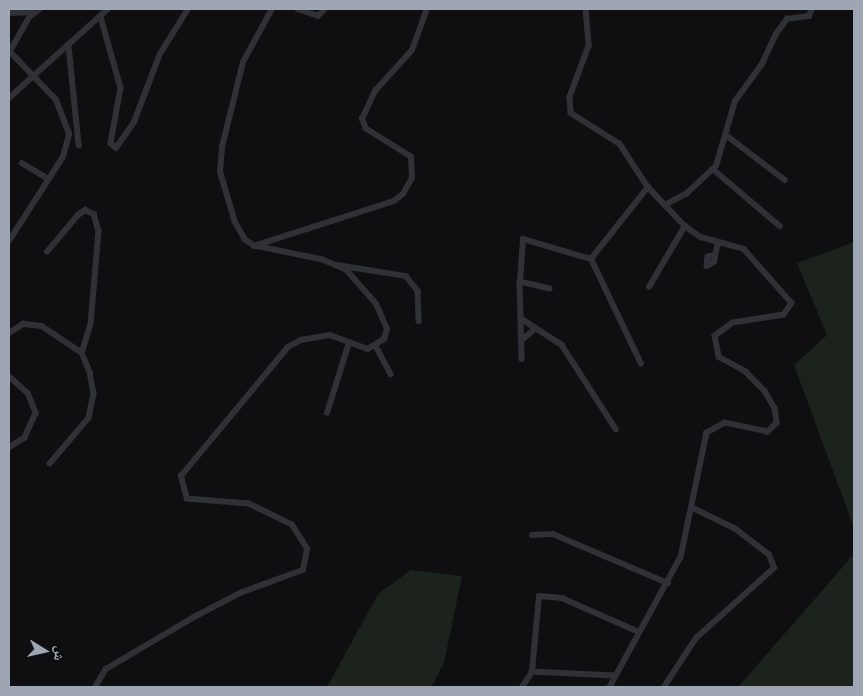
<!DOCTYPE html>
<meta charset="utf-8">
<style>
body{margin:0}
#map{position:relative;width:863px;height:696px;overflow:hidden;background:#0f0f11;font-family:Commissioner,"Noto Naskh Arabic",sans-serif}
div>[style]{position:absolute}
.green>*{inset:0;background:#1b231c}
.street>*{height:5.5px;margin:-2.75px;padding:0 2.75px;transform-origin:2.75px;border-radius:2.75px;background:#303136}
span{translate:-50% -50%;white-space:nowrap;text-align:center;line-height:1.15;-webkit-text-stroke:4px #0a0a0c;paint-order:stroke}
.frame{position:absolute;inset:0;border:10px solid #9fa6b3;pointer-events:none}
.north{position:absolute;left:20px;top:626px;width:50px;height:50px;-webkit-text-stroke:4px #0a0a0c;paint-order:stroke;rotate:100deg;font-size:14px;font-weight:700;line-height:20px;text-align:center;color:#9fa6b3}
.north::after{content:'';display:block;margin:auto;width:18px;height:22px;background:#9fa6b3;clip-path:polygon(50% 0,100% 100%,50% 72%,0 100%)}
</style>
<div id="map">
<div class="green">
<i style="clip-path:polygon(854px 242px,854px 528px,794px 365px,827px 335px,797px 263px)"></i>
<i style="clip-path:polygon(854px 554px,854px 687px,738px 687px)"></i>
<i style="clip-path:polygon(411px 570px,462px 576px,444px 663px,431px 687px,327px 687px,378px 594px)"></i>
</div>
<div class="street">
<i style="left:298px;top:9px;width:21px;rotate:19deg"></i>
<i style="left:318px;top:16px;width:10px;rotate:-45deg"></i>
<i style="left:586px;top:9px;width:37px;rotate:85deg"></i>
<i style="left:589px;top:46px;width:54px;rotate:110.4deg"></i>
<i style="left:570px;top:97px;width:16px;rotate:86deg"></i>
<i style="left:571px;top:113px;width:58px;rotate:32.3deg"></i>
<i style="left:620px;top:144px;width:51px;rotate:56.9deg"></i>
<i style="left:648px;top:187px;width:54px;rotate:46.5deg"></i>
<i style="left:685px;top:226px;width:19px;rotate:35deg"></i>
<i style="left:701px;top:237px;width:45px;rotate:15.6deg"></i>
<i style="left:744px;top:249px;width:72px;rotate:48.4deg"></i>
<i style="left:792px;top:303px;width:14px;rotate:124deg"></i>
<i style="left:784px;top:315px;width:52px;rotate:171.1deg"></i>
<i style="left:733px;top:323px;width:22px;rotate:144deg"></i>
<i style="left:715px;top:336px;width:21px;rotate:79deg"></i>
<i style="left:719px;top:357px;width:30px;rotate:28deg"></i>
<i style="left:745px;top:371px;width:28px;rotate:45deg"></i>
<i style="left:765px;top:391px;width:20px;rotate:60deg"></i>
<i style="left:775px;top:408px;width:15px;rotate:82deg"></i>
<i style="left:777px;top:423px;width:13px;rotate:135deg"></i>
<i style="left:768px;top:432px;width:44px;rotate:-168.2deg"></i>
<i style="left:725px;top:423px;width:21px;rotate:151deg"></i>
<i style="left:707px;top:433px;width:127px;rotate:101.8deg"></i>
<i style="left:681px;top:557px;width:148px;rotate:118.6deg"></i>
<i style="left:9px;top:13px;width:25px;rotate:-2deg"></i>
<i style="left:101px;top:17px;width:74px;rotate:74.3deg"></i>
<i style="left:121px;top:88px;width:56px;rotate:100.3deg"></i>
<i style="left:111px;top:143px;width:7px;rotate:45deg"></i>
<i style="left:116px;top:148px;width:32px;rotate:-55deg"></i>
<i style="left:134px;top:122px;width:73px;rotate:-69.1deg"></i>
<i style="left:160px;top:54px;width:53px;rotate:-58.1deg"></i>
<i style="left:69px;top:46px;width:100px;rotate:84.2deg"></i>
<i style="left:9px;top:53px;width:43px;rotate:-60.4deg"></i>
<i style="left:30px;top:16px;width:12px;rotate:-35deg"></i>
<i style="left:9px;top:98px;width:133px;rotate:-42deg"></i>
<i style="left:726px;top:135px;width:74px;rotate:37.3deg"></i>
<i style="left:22px;top:163px;width:31px;rotate:31deg"></i>
<i style="left:713px;top:169px;width:88px;rotate:40.4deg"></i>
<i style="left:665px;top:205px;width:24px;rotate:-28deg"></i>
<i style="left:686px;top:194px;width:41px;rotate:-43deg"></i>
<i style="left:716px;top:166px;width:68px;rotate:-73.7deg"></i>
<i style="left:735px;top:101px;width:46px;rotate:-53.9deg"></i>
<i style="left:762px;top:64px;width:33px;rotate:-65deg"></i>
<i style="left:776px;top:34px;width:19px;rotate:-54deg"></i>
<i style="left:787px;top:19px;width:22px;rotate:-8deg"></i>
<i style="left:809px;top:16px;width:8px;rotate:-67deg"></i>
<i style="left:9px;top:241px;width:100px;rotate:-57.3deg"></i>
<i style="left:63px;top:157px;width:24px;rotate:-75deg"></i>
<i style="left:69px;top:134px;width:36px;rotate:-111deg"></i>
<i style="left:56px;top:100px;width:66px;rotate:-133.8deg"></i>
<i style="left:254px;top:246px;width:147px;rotate:-17.8deg"></i>
<i style="left:394px;top:201px;width:11px;rotate:-38deg"></i>
<i style="left:403px;top:194px;width:18px;rotate:-61deg"></i>
<i style="left:412px;top:178px;width:21px;rotate:-93deg"></i>
<i style="left:411px;top:157px;width:53px;rotate:-148.1deg"></i>
<i style="left:366px;top:129px;width:11px;rotate:-112deg"></i>
<i style="left:362px;top:119px;width:31px;rotate:-65deg"></i>
<i style="left:375px;top:91px;width:55px;rotate:-47.9deg"></i>
<i style="left:412px;top:50px;width:44px;rotate:-69.9deg"></i>
<i style="left:47px;top:252px;width:48px;rotate:-50deg"></i>
<i style="left:78px;top:215px;width:9px;rotate:-36deg"></i>
<i style="left:85px;top:210px;width:10px;rotate:24deg"></i>
<i style="left:94px;top:214px;width:18px;rotate:74deg"></i>
<i style="left:99px;top:231px;width:93px;rotate:94.9deg"></i>
<i style="left:91px;top:324px;width:30px;rotate:107deg"></i>
<i style="left:715px;top:255px;width:7px;rotate:164deg"></i>
<i style="left:708px;top:257px;width:9px;rotate:96deg"></i>
<i style="left:707px;top:266px;width:8px;rotate:-30deg"></i>
<i style="left:714px;top:262px;width:20px;rotate:-79deg"></i>
<i style="left:337px;top:265px;width:70px;rotate:9.1deg"></i>
<i style="left:406px;top:276px;width:19px;rotate:51deg"></i>
<i style="left:418px;top:291px;width:30px;rotate:88deg"></i>
<i style="left:520px;top:282px;width:77px;rotate:88.5deg"></i>
<i style="left:649px;top:287px;width:71px;rotate:-59.5deg"></i>
<i style="left:550px;top:289px;width:31px;rotate:-167deg"></i>
<i style="left:520px;top:282px;width:43px;rotate:-86deg"></i>
<i style="left:523px;top:239px;width:71px;rotate:16.4deg"></i>
<i style="left:522px;top:319px;width:48px;rotate:33deg"></i>
<i style="left:562px;top:345px;width:100px;rotate:57.3deg"></i>
<i style="left:9px;top:333px;width:17px;rotate:-33deg"></i>
<i style="left:23px;top:324px;width:19px;rotate:6deg"></i>
<i style="left:42px;top:326px;width:48px;rotate:34deg"></i>
<i style="left:82px;top:353px;width:21px;rotate:67deg"></i>
<i style="left:90px;top:372px;width:22px;rotate:80deg"></i>
<i style="left:94px;top:394px;width:25px;rotate:102deg"></i>
<i style="left:89px;top:418px;width:60px;rotate:130.3deg"></i>
<i style="left:522px;top:340px;width:18px;rotate:-41deg"></i>
<i style="left:376px;top:346px;width:32px;rotate:62deg"></i>
<i style="left:641px;top:364px;width:116px;rotate:-115.5deg"></i>
<i style="left:591px;top:259px;width:92px;rotate:-51.6deg"></i>
<i style="left:9px;top:376px;width:25px;rotate:42deg"></i>
<i style="left:28px;top:393px;width:22px;rotate:68deg"></i>
<i style="left:36px;top:413px;width:27px;rotate:114deg"></i>
<i style="left:25px;top:438px;width:19px;rotate:148deg"></i>
<i style="left:327px;top:413px;width:73px;rotate:-72.6deg"></i>
<i style="left:532px;top:535px;width:21px;rotate:-3deg"></i>
<i style="left:553px;top:534px;width:125px;rotate:23.1deg"></i>
<i style="left:615px;top:676px;width:83px;rotate:-177.2deg"></i>
<i style="left:532px;top:672px;width:76px;rotate:-84.7deg"></i>
<i style="left:539px;top:596px;width:23px;rotate:5deg"></i>
<i style="left:562px;top:598px;width:84px;rotate:23.8deg"></i>
<i style="left:95px;top:687px;width:21px;rotate:-59deg"></i>
<i style="left:106px;top:669px;width:104px;rotate:-30.5deg"></i>
<i style="left:196px;top:616px;width:50px;rotate:-27.6deg"></i>
<i style="left:240px;top:593px;width:67px;rotate:-20.1deg"></i>
<i style="left:303px;top:570px;width:21px;rotate:-79deg"></i>
<i style="left:307px;top:549px;width:28px;rotate:-122deg"></i>
<i style="left:292px;top:525px;width:48px;rotate:-154deg"></i>
<i style="left:249px;top:504px;width:62px;rotate:-175.4deg"></i>
<i style="left:187px;top:499px;width:24px;rotate:-105deg"></i>
<i style="left:181px;top:476px;width:168px;rotate:-50.3deg"></i>
<i style="left:288px;top:347px;width:15px;rotate:-28deg"></i>
<i style="left:301px;top:340px;width:29px;rotate:-10deg"></i>
<i style="left:330px;top:335px;width:40px;rotate:20.2deg"></i>
<i style="left:368px;top:349px;width:19px;rotate:-32deg"></i>
<i style="left:384px;top:339px;width:10px;rotate:-73deg"></i>
<i style="left:387px;top:329px;width:27px;rotate:-114deg"></i>
<i style="left:376px;top:304px;width:45px;rotate:-131.4deg"></i>
<i style="left:346px;top:270px;width:25px;rotate:-157deg"></i>
<i style="left:323px;top:260px;width:70px;rotate:-168.5deg"></i>
<i style="left:254px;top:246px;width:11px;rotate:-146deg"></i>
<i style="left:245px;top:240px;width:20px;rotate:-120deg"></i>
<i style="left:235px;top:223px;width:53px;rotate:-106.4deg"></i>
<i style="left:220px;top:172px;width:25px;rotate:-85deg"></i>
<i style="left:222px;top:147px;width:88px;rotate:-76.1deg"></i>
<i style="left:243px;top:62px;width:60px;rotate:-61.3deg"></i>
<i style="left:522px;top:687px;width:18px;rotate:-56deg"></i>
<i style="left:664px;top:687px;width:59px;rotate:-56.9deg"></i>
<i style="left:696px;top:638px;width:105px;rotate:-41.9deg"></i>
<i style="left:774px;top:568px;width:14px;rotate:-111deg"></i>
<i style="left:769px;top:555px;width:43px;rotate:-142.6deg"></i>
<i style="left:735px;top:529px;width:48px;rotate:-154deg"></i>
</div>
<div class="frame"></div>
<div class="north">ش</div>
</div>
